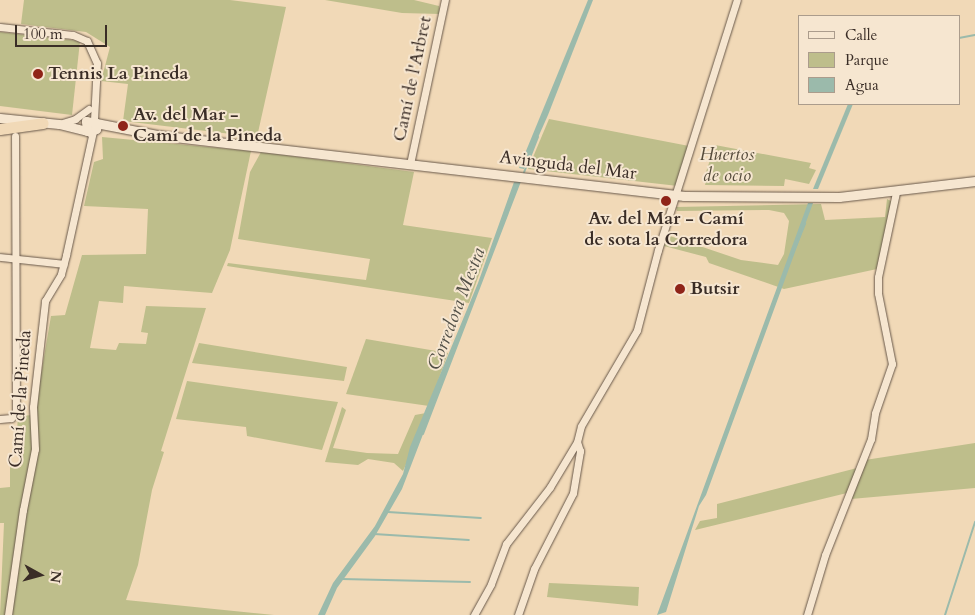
<!DOCTYPE html>
<meta charset="utf-8">
<style>
body{margin:0}
#map{position:relative;width:975px;height:615px;overflow:hidden;background:#f1d9b7;font-family:Cardo,serif}
div>[style]{position:absolute}
.green>*{inset:0;background:#bebe8b}
.water>*{inset:0;background:#9bbaab}
.stream>*{height:2px;margin:-1px;padding:0 1px;transform-origin:1px;border-radius:1px;background:#9bbaab}
.roads{filter:drop-shadow(0 0 1px #68584a) drop-shadow(0 0 1px #68584a)}
.minor>*{height:7px;margin:-3.5px;padding:0 3.5px;transform-origin:3.5px;border-radius:3.5px;background:#f6e6d0}
.tertiary>*{height:9px;margin:-4.5px;padding:0 4.5px;transform-origin:4.5px;border-radius:4.5px;background:#f6e6d0}
.trunk>*{height:11px;margin:-5.5px;padding:0 5.5px;transform-origin:5.5px;border-radius:5.5px;background:#f1d9b7}
.dots>*{width:14px;height:14px;translate:-50% -50%;box-sizing:border-box;border:2px solid #f6e6d0;border-radius:50%}
span{translate:-50% -50%;white-space:nowrap;text-align:center;line-height:1.15;-webkit-text-stroke:4px #f6e6d0;paint-order:stroke}
.poi-label{font-size:18px;color:#3a2d26;font-weight:700}
.left{translate:0 -50%;text-align:left}
.street-label{font-size:18px;color:#3a2d26}
.park-label{font-size:18px;color:#544a3a;font-style:italic}
.water-label{font-size:19px;color:#525047;font-style:italic}
.legend{position:absolute;left:798px;top:15px;width:162px;height:90px;box-sizing:border-box;background:#f6e6d0;border:1px solid #ab9c8c;margin:0;padding:6px 9px;list-style:none;font-size:15px;color:#3a2d26}
.legend li{display:flex;align-items:center;gap:10px;height:25px}
.legend b{width:25px;border:1px solid #ab9c8c}
.north{position:absolute;left:15px;top:550px;width:50px;height:50px;-webkit-text-stroke:4px #f6e6d0;paint-order:stroke;rotate:97deg;font-size:14px;font-weight:700;line-height:20px;text-align:center;color:#3a2d26}
.north::after{content:'';display:block;margin:auto;width:18px;height:22px;background:#3a2d26;clip-path:polygon(50% 0,100% 100%,50% 72%,0 100%)}
.scale{position:absolute;left:15px;top:25px;width:92px;height:22px;box-sizing:border-box;border:2px solid #3a2d26;border-top:0;padding-left:6px;font-size:15px;line-height:18px;white-space:nowrap;color:#3a2d26;-webkit-text-stroke:4px #f6e6d0;paint-order:stroke}
</style>
<div id="map">
<div class="green">
<i style="clip-path:polygon(24px 0,230px 0,286px 7px,257px 137px,123px 121px,128px 84px,101px 81px,110px 47px,86px 32px,21px 24px)"></i>
<i style="clip-path:polygon(325px 0,414px 0,439px 6px,440px 14px,402px 13px)"></i>
<i style="clip-path:polygon(0 32px,80px 41px,72px 115px,0 106px)"></i>
<i style="clip-path:polygon(549px 119px,689px 146px,678px 186px,528px 169px)"></i>
<i style="clip-path:polygon(102px 137px,251px 151px,230px 250px,212px 293px,124px 286px,123px 303px,99px 301px,90px 348px,116px 350px,119px 343px,146px 344px,148px 333px,141px 332px,146px 306px,206px 308px,161px 451px,164px 452px,152px 490px,138px 565px,126px 600px,274px 615px,0 615px,4px 523px,0 523px,0 488px,10px 487px,10px 467px,21px 467px,24px 445px,16px 444px,18px 416px,34px 415px,51px 316px,65px 315px,82px 255px,146px 254px,148px 209px,84px 206px,94px 162px,103px 159px)"></i>
<i style="clip-path:polygon(715px 145px,811px 163px,809px 168px,816px 170px,809px 184px,785px 179px,784px 186px,705px 185px,706px 181px,703px 181px)"></i>
<i style="clip-path:polygon(261px 152px,414px 172px,403px 225px,492px 238px,469px 303px,227px 266px,228px 263px,366px 280px,370px 259px,238px 239px,250px 172px)"></i>
<i style="clip-path:polygon(887px 199px,893px 202px,877px 269px,784px 289px,709px 263px,706px 257px,664px 246px,667px 235px,741px 260px,778px 265px,784px 254px,789px 221px,784px 213px,769px 210px,677px 211px,676px 207px,821px 204px,825px 220px,885px 217px)"></i>
<i style="clip-path:polygon(366px 339px,448px 353px,429px 406px,346px 394px)"></i>
<i style="clip-path:polygon(199px 343px,347px 367px,344px 381px,192px 363px)"></i>
<i style="clip-path:polygon(187px 381px,315px 399px,338px 402px,322px 450px,247px 436px,246px 427px,176px 419px)"></i>
<i style="clip-path:polygon(342px 407px,346px 410px,333px 448px,367px 453px,398px 454px,415px 415px,426px 413px,423px 426px,403px 471px,394px 463px,368px 459px,358px 465px,325px 462px)"></i>
<i style="clip-path:polygon(975px 443px,975px 488px,851px 499px,865px 460px)"></i>
<i style="clip-path:polygon(857px 468px,847px 493px,695px 530px,700px 521px,717px 518px,717px 504px)"></i>
<i style="clip-path:polygon(549px 583px,639px 587px,638px 606px,547px 597px)"></i>
</div>
<div class="water">
<i style="clip-path:polygon(588px 0,593px 0,548px 115px,524px 169px,519px 168px)"></i>
<i style="clip-path:polygon(848px 104px,853px 104px,818px 189px,813px 189px)"></i>
<i style="clip-path:polygon(514px 182px,520px 182px,402px 489px,375px 536px,337px 588px,325px 615px,318px 615px,333px 583px,375px 526px,403px 474px,410px 447px,478px 283px)"></i>
<i style="clip-path:polygon(808px 203px,813px 203px,706px 495px,699px 506px,666px 612px,657px 615px)"></i>
</div>
<div class="stream">
<i style="left:959px;top:38px;width:16px;rotate:-11deg"></i>
<i style="left:523px;top:175px;width:41px;rotate:-68.5deg"></i>
<i style="left:792px;top:256px;width:35px;rotate:-68deg"></i>
<i style="left:423px;top:434px;width:273px;rotate:-69deg"></i>
<i style="left:388px;top:512px;width:93px;rotate:3.7deg"></i>
<i style="left:374px;top:534px;width:95px;rotate:3.6deg"></i>
<i style="left:342px;top:579px;width:128px;rotate:1.3deg"></i>
<i style="left:945px;top:615px;width:98px;rotate:-72.1deg"></i>
</div>
<div class="roads">
<div class="minor">
<i style="left:0;top:27px;width:73px;rotate:6.3deg"></i>
<i style="left:73px;top:35px;width:15px;rotate:23deg"></i>
<i style="left:87px;top:41px;width:24px;rotate:66deg"></i>
<i style="left:97px;top:63px;width:58px;rotate:93deg"></i>
<i style="left:59px;top:124px;width:17px;rotate:-17deg"></i>
<i style="left:75px;top:119px;width:17px;rotate:-36deg"></i>
<i style="left:410px;top:164px;width:168px;rotate:-78deg"></i>
<i style="left:0;top:257px;width:64px;rotate:6.2deg"></i>
<i style="left:0;top:419px;width:11px;rotate:-5deg"></i>
<i style="left:11px;top:418px;width:7px;rotate:-45deg"></i>
<i style="left:16px;top:413px;width:277px;rotate:-90.2deg"></i>
<i style="left:8px;top:615px;width:106px;rotate:-81.9deg"></i>
<i style="left:23px;top:510px;width:62px;rotate:-78.9deg"></i>
<i style="left:35px;top:449px;width:42px;rotate:-92.7deg"></i>
<i style="left:33px;top:407px;width:107px;rotate:-83.5deg"></i>
<i style="left:45px;top:301px;width:31px;rotate:-59deg"></i>
<i style="left:61px;top:274px;width:20px;rotate:-75deg"></i>
<i style="left:66px;top:255px;width:127px;rotate:-77.7deg"></i>
<i style="left:474px;top:615px;width:35px;rotate:-61deg"></i>
<i style="left:491px;top:584px;width:43px;rotate:-69.4deg"></i>
<i style="left:506px;top:544px;width:72px;rotate:-52.3deg"></i>
<i style="left:550px;top:487px;width:52px;rotate:-59deg"></i>
<i style="left:577px;top:442px;width:16px;rotate:-76deg"></i>
<i style="left:581px;top:426px;width:111px;rotate:-59.7deg"></i>
<i style="left:637px;top:330px;width:83px;rotate:-75.3deg"></i>
<i style="left:658px;top:250px;width:262px;rotate:-72.5deg"></i>
<i style="left:518px;top:615px;width:49px;rotate:-70.8deg"></i>
<i style="left:534px;top:569px;width:85px;rotate:-62.8deg"></i>
<i style="left:573px;top:493px;width:43px;rotate:-80.5deg"></i>
<i style="left:580px;top:451px;width:9px;rotate:-108deg"></i>
<i style="left:807px;top:615px;width:63px;rotate:-73.3deg"></i>
<i style="left:825px;top:555px;width:125px;rotate:-68.4deg"></i>
<i style="left:871px;top:439px;width:26px;rotate:-81deg"></i>
<i style="left:875px;top:413px;width:52px;rotate:-70.9deg"></i>
<i style="left:892px;top:364px;width:72px;rotate:-101.2deg"></i>
<i style="left:878px;top:293px;width:16px;rotate:-90deg"></i>
<i style="left:878px;top:277px;width:87px;rotate:-78deg"></i>
</div>
<div class="tertiary">
<i style="left:0;top:118px;width:59px;rotate:5.8deg"></i>
<i style="left:59px;top:124px;width:32px;rotate:14deg"></i>
<i style="left:90px;top:132px;width:7px;rotate:-27deg"></i>
<i style="left:96px;top:129px;width:6px;rotate:-90deg"></i>
<i style="left:96px;top:123px;width:62px;rotate:11.1deg"></i>
<i style="left:157px;top:135px;width:531px;rotate:6.6deg"></i>
<i style="left:684px;top:196px;width:155px;rotate:0.4deg"></i>
<i style="left:839px;top:197px;width:137px;rotate:-6.7deg"></i>
<i style="left:87px;top:131px;width:10px;rotate:-96deg"></i>
<i style="left:86px;top:121px;width:10px;rotate:11deg"></i>
</div>
<div class="trunk">
<i style="left:0;top:129px;width:43px;rotate:-7.9deg"></i>
</div>
</div>
<div class="dots">
<i style="left:38px;top:74px;background:#8f2418"></i>
<i style="left:123px;top:126px;background:#8f2418"></i>
<i style="left:666px;top:201px;background:#8f2418"></i>
<i style="left:680px;top:289px;background:#8f2418"></i>
</div>
<div class="poi-label">
<span class="left" style="left:48px;top:74px">Tennis La Pineda</span>
<span class="left" style="left:133px;top:126px">Av. del Mar -<br>Camí de la Pineda</span>
<span style="left:666px;top:230px">Av. del Mar - Camí<br>de sota la Corredora</span>
<span class="left" style="left:690px;top:289px">Butsir</span>
</div>
<div class="street-label">
<span style="left:413px;top:79px;rotate:-78deg">Camí de l'Arbret</span>
<span style="left:568px;top:166px;rotate:7deg">Avinguda del Mar</span>
<span style="left:21px;top:399px;rotate:-86deg">Camí de la Pineda</span>
</div>
<div class="park-label">
<span style="left:727px;top:166px">Huertos<br>de ocio</span>
</div>
<div class="water-label">
<span style="left:457px;top:309px;rotate:-69deg">Corredora Mestra</span>
</div>
<ul class="legend">
<li><b style="height:6px;background:#f6e6d0"></b>Calle</li>
<li><b style="height:14px;background:#bebe8b"></b>Parque</li>
<li><b style="height:14px;background:#9bbaab"></b>Agua</li>
</ul>
<div class="north">N</div>
<div class="scale">100 m</div>
</div>
